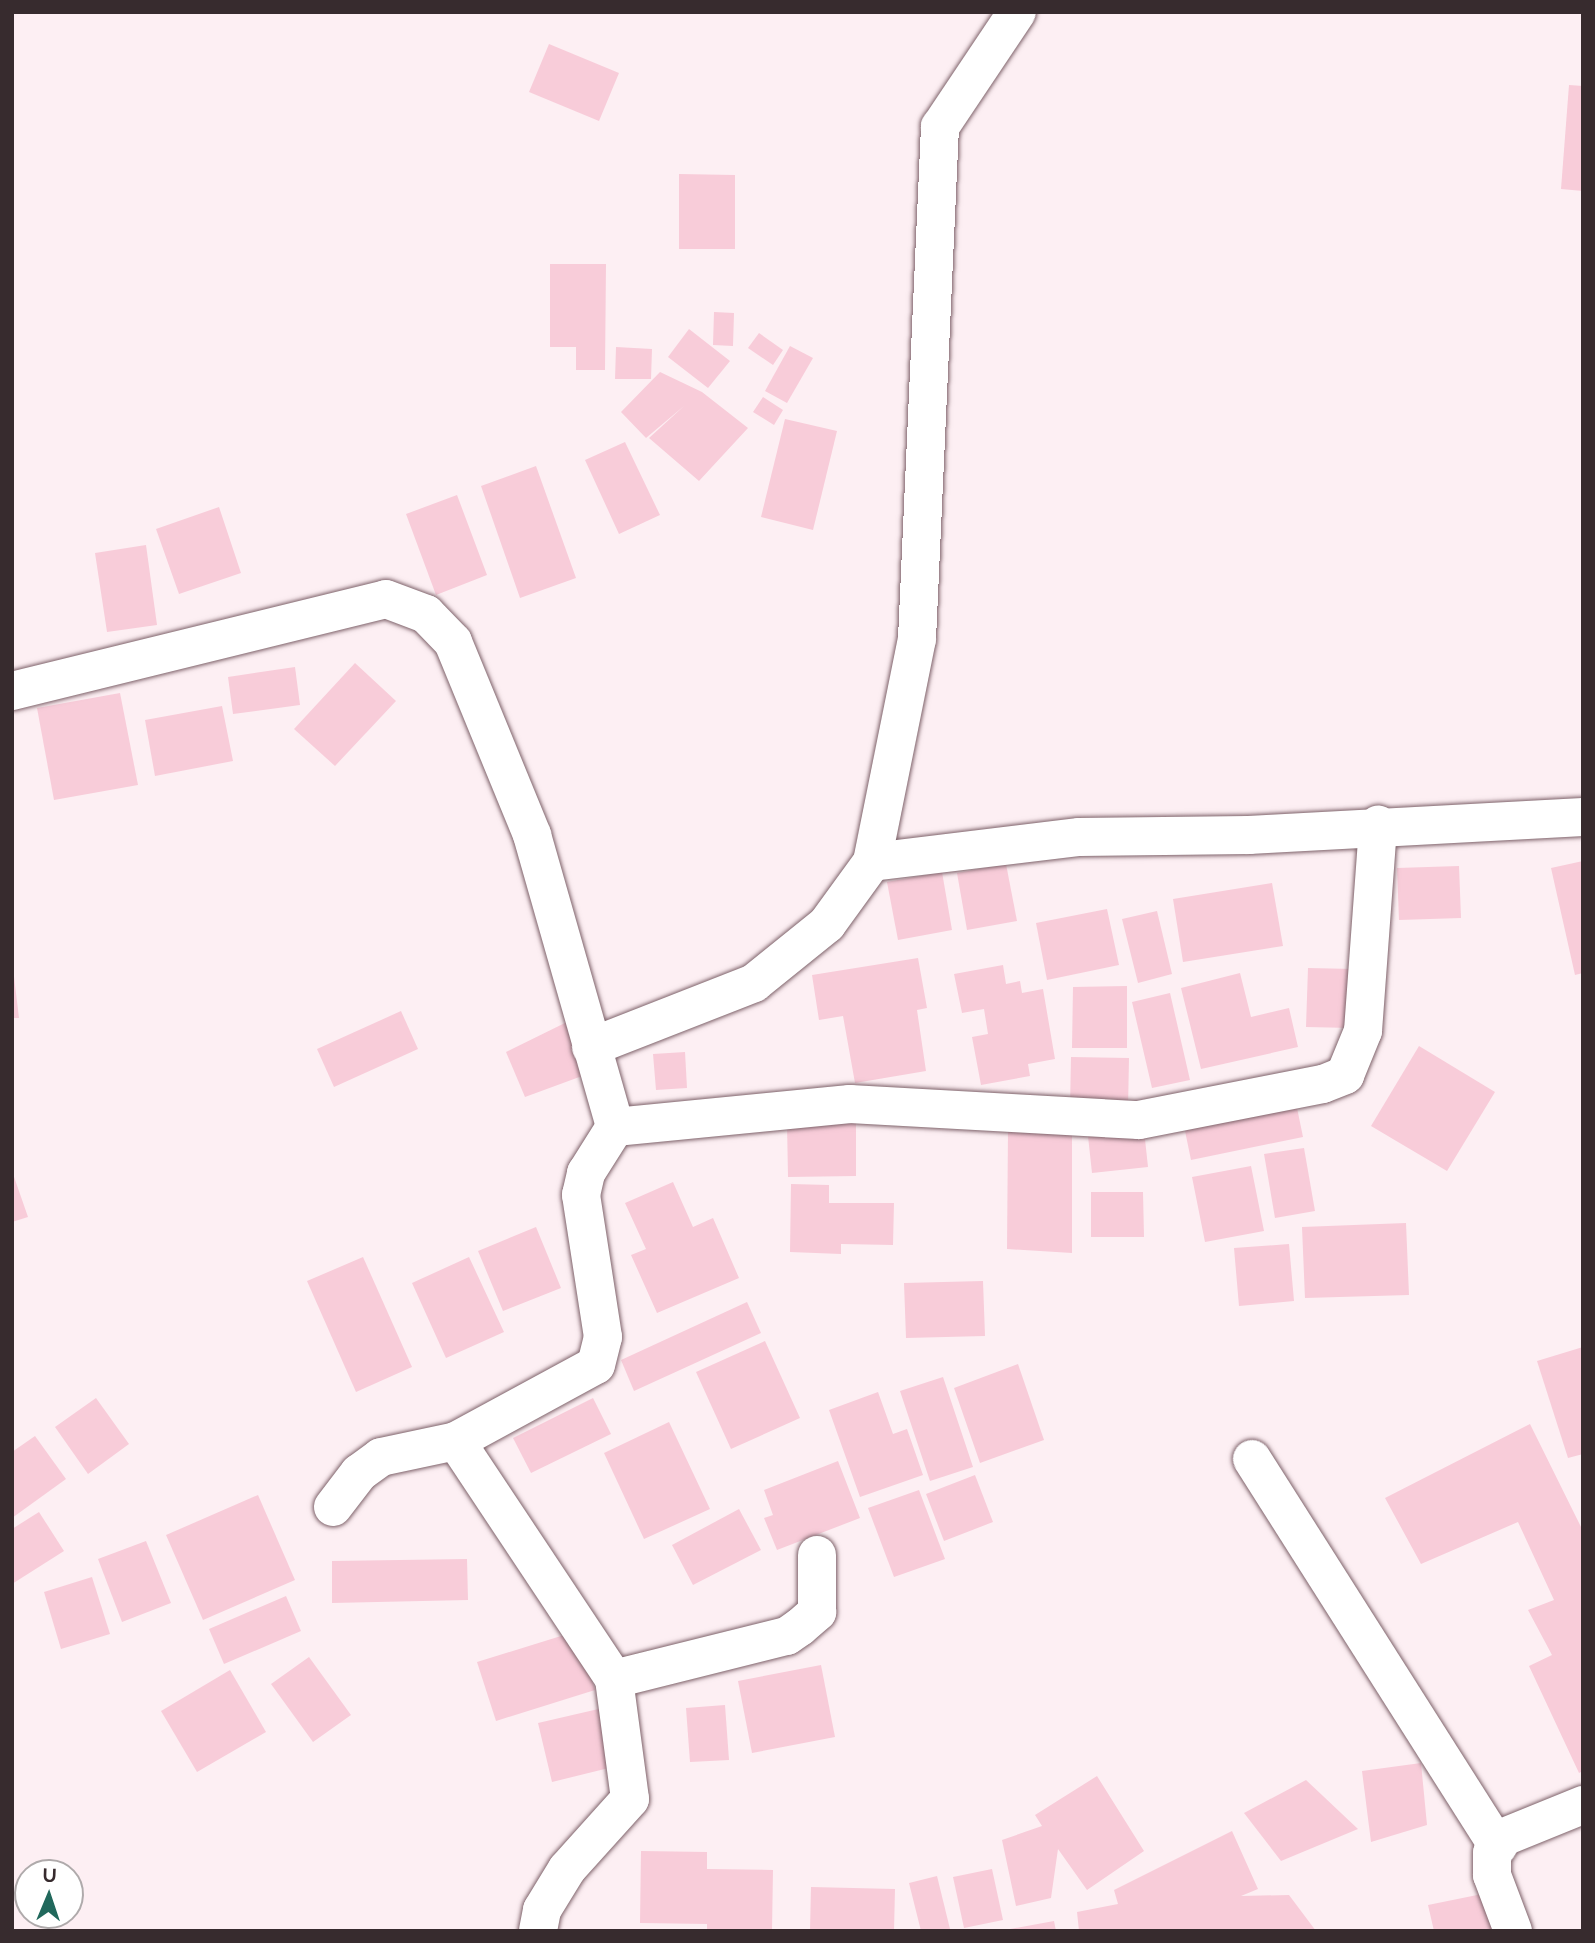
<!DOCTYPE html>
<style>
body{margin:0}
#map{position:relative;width:1595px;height:1943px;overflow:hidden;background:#fdeff3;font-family:Raleway,sans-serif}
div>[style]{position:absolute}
.building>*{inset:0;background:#f8ccd9}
.roads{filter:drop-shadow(0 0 2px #7e626a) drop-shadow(0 0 2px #7e626a)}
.minor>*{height:38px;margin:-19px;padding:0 19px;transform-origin:19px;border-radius:19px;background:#fff}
span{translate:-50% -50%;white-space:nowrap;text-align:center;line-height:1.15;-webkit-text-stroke:6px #fff;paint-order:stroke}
.frame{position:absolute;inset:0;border:14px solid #372b2e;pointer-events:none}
.north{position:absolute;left:14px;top:1859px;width:70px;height:70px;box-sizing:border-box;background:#fff;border:2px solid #afaaab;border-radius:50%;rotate:2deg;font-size:19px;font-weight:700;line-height:28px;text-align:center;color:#372b2e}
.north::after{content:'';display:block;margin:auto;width:24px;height:32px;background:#21685c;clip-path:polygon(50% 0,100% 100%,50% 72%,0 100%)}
</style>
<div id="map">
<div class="building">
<i style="clip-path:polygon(549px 44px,619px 73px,599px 121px,529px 92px)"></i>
<i style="clip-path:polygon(1569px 85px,1583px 86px,1583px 191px,1561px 189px)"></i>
<i style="clip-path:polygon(679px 174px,735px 175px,735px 249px,679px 249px)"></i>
<i style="clip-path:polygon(550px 264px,606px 264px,605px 370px,576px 370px,576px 347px,550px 347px)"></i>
<i style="clip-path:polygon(714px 312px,734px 313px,733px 346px,713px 345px)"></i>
<i style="clip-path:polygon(689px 329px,730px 361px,708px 388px,668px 357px)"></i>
<i style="clip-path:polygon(759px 333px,783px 350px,773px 365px,748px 348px)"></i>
<i style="clip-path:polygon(790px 346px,813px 358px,787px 403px,765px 391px)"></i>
<i style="clip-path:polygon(616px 347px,652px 349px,651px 379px,615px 379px)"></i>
<i style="clip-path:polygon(660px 372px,702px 392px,748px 428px,699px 481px,649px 438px,684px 406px,646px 438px,621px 412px)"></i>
<i style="clip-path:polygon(763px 397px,783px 410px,774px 425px,753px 412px)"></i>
<i style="clip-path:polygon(785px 419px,837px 431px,813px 530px,761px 517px)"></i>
<i style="clip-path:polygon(625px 442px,660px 515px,619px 534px,585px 460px)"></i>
<i style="clip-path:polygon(536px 466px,576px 578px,520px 598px,481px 486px)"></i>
<i style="clip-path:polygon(457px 495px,487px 575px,436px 595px,406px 514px)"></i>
<i style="clip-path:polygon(219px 507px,241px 573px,179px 594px,156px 529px)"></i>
<i style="clip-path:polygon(146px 545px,157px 625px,107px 632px,95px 553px)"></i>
<i style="clip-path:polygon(355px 663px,396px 701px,335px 766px,294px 729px)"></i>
<i style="clip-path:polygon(295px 667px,300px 705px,233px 714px,228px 677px)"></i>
<i style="clip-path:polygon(120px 693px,138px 785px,54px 800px,37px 708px)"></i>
<i style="clip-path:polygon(222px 706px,233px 761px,155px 776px,145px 720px)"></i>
<i style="clip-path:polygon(1583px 861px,1583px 973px,1575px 975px,1551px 868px)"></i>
<i style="clip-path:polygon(1006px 864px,1017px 921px,967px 930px,957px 873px)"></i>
<i style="clip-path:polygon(1459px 866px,1461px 918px,1399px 920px,1397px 868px)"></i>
<i style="clip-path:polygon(942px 872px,952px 930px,898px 940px,887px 882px)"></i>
<i style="clip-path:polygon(1272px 883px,1283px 946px,1183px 962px,1173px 899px)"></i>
<i style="clip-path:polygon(1107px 909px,1119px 965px,1047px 980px,1036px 923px)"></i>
<i style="clip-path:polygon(1157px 911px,1172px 974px,1138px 983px,1122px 919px)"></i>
<i style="clip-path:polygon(918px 958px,927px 1008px,917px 1010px,926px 1071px,855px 1083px,843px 1016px,819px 1020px,812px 975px)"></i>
<i style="clip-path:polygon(12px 960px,19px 1018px,12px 1018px)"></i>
<i style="clip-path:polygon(1003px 965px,1006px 984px,1020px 981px,1022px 993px,1043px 989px,1055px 1059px,1028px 1064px,1030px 1076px,981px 1085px,972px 1037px,988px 1034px,984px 1009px,962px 1013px,954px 974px)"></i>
<i style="clip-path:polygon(1308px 968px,1354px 969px,1352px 1028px,1306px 1027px)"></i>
<i style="clip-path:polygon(1240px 973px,1251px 1017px,1289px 1008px,1298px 1047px,1201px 1069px,1181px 988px)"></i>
<i style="clip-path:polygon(1127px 986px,1127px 1048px,1072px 1048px,1073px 987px)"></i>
<i style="clip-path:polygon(1170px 993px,1190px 1080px,1152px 1088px,1132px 1002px)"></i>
<i style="clip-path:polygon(401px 1011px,418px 1049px,334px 1087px,317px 1049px)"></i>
<i style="clip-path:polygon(571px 1020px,593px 1072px,525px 1097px,506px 1052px)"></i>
<i style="clip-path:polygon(1419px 1046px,1495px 1092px,1447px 1171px,1371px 1126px)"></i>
<i style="clip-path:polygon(685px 1052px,687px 1088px,656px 1090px,653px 1054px)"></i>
<i style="clip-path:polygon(1071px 1057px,1129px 1058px,1128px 1109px,1070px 1108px)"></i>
<i style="clip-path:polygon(1296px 1103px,1303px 1137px,1191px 1160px,1184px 1126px)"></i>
<i style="clip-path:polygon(856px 1122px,856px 1176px,788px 1177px,787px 1123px)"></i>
<i style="clip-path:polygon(1008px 1130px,1072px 1133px,1072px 1253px,1007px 1249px)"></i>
<i style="clip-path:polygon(1144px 1130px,1148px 1167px,1092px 1173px,1088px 1136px)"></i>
<i style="clip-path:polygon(1304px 1148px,1315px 1211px,1275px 1218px,1264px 1154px)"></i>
<i style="clip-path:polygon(1251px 1166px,1264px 1231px,1205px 1242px,1192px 1177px)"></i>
<i style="clip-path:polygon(12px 1171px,28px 1217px,12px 1222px)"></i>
<i style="clip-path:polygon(673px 1182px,693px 1227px,713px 1218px,739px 1278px,657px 1313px,631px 1255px,646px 1249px,625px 1203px)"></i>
<i style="clip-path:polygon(791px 1184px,829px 1185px,829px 1203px,894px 1203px,893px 1245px,841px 1244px,841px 1254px,790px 1252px)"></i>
<i style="clip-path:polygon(1091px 1192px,1143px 1192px,1144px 1237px,1091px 1237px)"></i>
<i style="clip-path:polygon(1406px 1223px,1409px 1295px,1305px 1298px,1302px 1227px)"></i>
<i style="clip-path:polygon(536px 1227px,561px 1288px,503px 1311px,478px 1251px)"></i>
<i style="clip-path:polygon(1289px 1244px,1294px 1301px,1239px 1306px,1234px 1248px)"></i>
<i style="clip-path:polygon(363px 1257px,412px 1367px,356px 1392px,307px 1281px)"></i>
<i style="clip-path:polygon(469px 1257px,504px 1332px,446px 1358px,412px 1283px)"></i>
<i style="clip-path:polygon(983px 1281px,985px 1336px,906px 1338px,904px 1283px)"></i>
<i style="clip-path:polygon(747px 1302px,761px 1333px,634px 1391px,621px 1360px)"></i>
<i style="clip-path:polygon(765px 1341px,800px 1418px,731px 1449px,696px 1372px)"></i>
<i style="clip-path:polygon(1583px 1347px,1583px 1454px,1568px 1458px,1537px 1361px)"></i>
<i style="clip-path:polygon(1018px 1364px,1044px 1440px,980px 1463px,954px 1388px)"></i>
<i style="clip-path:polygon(943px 1377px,973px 1467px,930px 1481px,900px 1391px)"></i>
<i style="clip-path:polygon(878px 1392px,893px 1434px,907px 1429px,923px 1475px,860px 1497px,829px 1410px)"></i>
<i style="clip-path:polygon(96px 1398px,129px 1444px,88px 1474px,55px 1427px)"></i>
<i style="clip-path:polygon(593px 1398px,611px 1434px,531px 1473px,513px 1438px)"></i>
<i style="clip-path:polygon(669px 1422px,710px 1509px,644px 1539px,604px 1453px)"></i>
<i style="clip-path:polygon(1530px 1424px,1583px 1531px,1583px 1771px,1579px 1773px,1529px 1666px,1552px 1655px,1528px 1610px,1554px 1600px,1518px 1522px,1421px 1564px,1385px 1498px)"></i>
<i style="clip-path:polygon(35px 1436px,66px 1479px,12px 1518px,12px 1452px)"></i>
<i style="clip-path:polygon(838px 1461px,860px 1518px,777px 1550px,764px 1518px,773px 1515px,764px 1490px)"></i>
<i style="clip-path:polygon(975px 1475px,993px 1522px,944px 1541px,926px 1494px)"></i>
<i style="clip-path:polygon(919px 1490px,945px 1559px,894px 1577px,868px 1508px)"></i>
<i style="clip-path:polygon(258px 1495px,295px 1580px,203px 1620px,166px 1535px)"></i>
<i style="clip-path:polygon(739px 1509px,761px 1550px,693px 1585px,672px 1545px)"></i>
<i style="clip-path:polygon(39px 1512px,64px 1551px,12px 1584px,12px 1529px)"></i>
<i style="clip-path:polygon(146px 1541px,171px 1603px,122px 1622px,98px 1559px)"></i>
<i style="clip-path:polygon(467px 1559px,468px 1600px,332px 1603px,332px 1561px)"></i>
<i style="clip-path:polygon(92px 1577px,110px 1634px,61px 1649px,44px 1592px)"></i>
<i style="clip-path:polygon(286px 1596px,301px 1631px,224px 1664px,209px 1629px)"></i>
<i style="clip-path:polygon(577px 1631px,595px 1690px,496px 1721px,477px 1662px)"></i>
<i style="clip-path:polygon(309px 1657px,351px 1715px,313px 1742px,271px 1684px)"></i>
<i style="clip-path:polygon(821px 1665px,835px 1737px,752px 1753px,738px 1681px)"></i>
<i style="clip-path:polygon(230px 1670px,266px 1732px,197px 1772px,161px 1711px)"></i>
<i style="clip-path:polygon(725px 1705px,729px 1760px,690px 1762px,686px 1708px)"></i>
<i style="clip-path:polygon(607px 1707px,621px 1765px,552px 1782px,538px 1723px)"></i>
<i style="clip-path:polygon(1421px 1763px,1427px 1825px,1371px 1842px,1362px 1771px)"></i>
<i style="clip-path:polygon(1097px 1776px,1144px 1851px,1087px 1890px,1058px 1849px,1051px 1898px,1016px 1906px,1002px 1840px,1042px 1826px,1035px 1815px)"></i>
<i style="clip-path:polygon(1306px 1780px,1358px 1829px,1281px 1861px,1244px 1813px)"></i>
<i style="clip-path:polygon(1232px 1831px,1258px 1889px,1241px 1896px,1289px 1895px,1316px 1931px,1079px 1931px,1077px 1912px,1118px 1904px,1114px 1890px)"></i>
<i style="clip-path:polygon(641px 1851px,707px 1852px,707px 1869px,773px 1870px,772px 1931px,707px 1931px,707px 1924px,640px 1923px)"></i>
<i style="clip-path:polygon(992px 1869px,1003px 1920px,964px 1928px,953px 1877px)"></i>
<i style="clip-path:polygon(937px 1876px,950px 1929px,921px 1931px,909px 1883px)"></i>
<i style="clip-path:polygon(811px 1887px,895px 1889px,894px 1931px,810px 1931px)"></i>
<i style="clip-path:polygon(1487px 1893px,1495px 1931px,1434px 1931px,1428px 1905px)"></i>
<i style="clip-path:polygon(1054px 1921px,1056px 1931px,1010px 1931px,1010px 1929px)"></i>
</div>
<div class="roads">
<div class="minor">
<i style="left:12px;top:691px;width:385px;rotate:-13.8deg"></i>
<i style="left:386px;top:599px;width:43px;rotate:20.6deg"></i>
<i style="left:426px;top:614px;width:39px;rotate:46deg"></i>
<i style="left:453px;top:642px;width:209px;rotate:67.7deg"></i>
<i style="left:532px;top:835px;width:304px;rotate:74.1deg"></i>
<i style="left:615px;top:1127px;width:236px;rotate:-5.6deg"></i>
<i style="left:850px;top:1104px;width:289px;rotate:3.2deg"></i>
<i style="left:1139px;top:1120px;width:187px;rotate:-11.1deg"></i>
<i style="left:1323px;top:1084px;width:24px;rotate:-22deg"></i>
<i style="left:1345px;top:1075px;width:48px;rotate:-67.8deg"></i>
<i style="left:1363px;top:1031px;width:207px;rotate:-85.8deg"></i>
<i style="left:872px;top:862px;width:227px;rotate:-78.6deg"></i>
<i style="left:917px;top:639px;width:513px;rotate:-87.43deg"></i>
<i style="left:940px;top:127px;width:138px;rotate:-56.2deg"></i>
<i style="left:591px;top:1047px;width:175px;rotate:-21.4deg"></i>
<i style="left:754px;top:983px;width:94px;rotate:-38.9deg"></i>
<i style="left:827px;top:924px;width:77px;rotate:-54deg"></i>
<i style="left:872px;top:862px;width:209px;rotate:-6.9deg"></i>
<i style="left:1079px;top:837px;width:170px;rotate:-0.7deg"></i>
<i style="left:1249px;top:835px;width:334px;rotate:-3.1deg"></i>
<i style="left:456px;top:1441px;width:286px;rotate:56.4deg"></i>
<i style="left:614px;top:1679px;width:121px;rotate:82.4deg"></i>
<i style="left:630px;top:1799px;width:94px;rotate:132deg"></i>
<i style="left:567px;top:1869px;width:48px;rotate:121.4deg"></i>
<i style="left:542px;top:1910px;width:21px;rotate:101deg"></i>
<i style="left:1252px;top:1459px;width:459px;rotate:57.6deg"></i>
<i style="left:333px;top:1507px;width:43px;rotate:-52.6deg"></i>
<i style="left:359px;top:1473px;width:27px;rotate:-36deg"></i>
<i style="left:381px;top:1457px;width:77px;rotate:-12deg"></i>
<i style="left:456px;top:1441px;width:159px;rotate:-28.5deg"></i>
<i style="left:596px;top:1365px;width:29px;rotate:-76deg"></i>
<i style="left:603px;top:1337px;width:144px;rotate:-98.8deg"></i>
<i style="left:581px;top:1195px;width:23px;rotate:-77deg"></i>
<i style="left:586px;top:1173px;width:54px;rotate:-57.8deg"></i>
<i style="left:614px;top:1679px;width:178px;rotate:-14deg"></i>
<i style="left:787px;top:1636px;width:16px;rotate:-35deg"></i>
<i style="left:800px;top:1627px;width:23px;rotate:-41deg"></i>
<i style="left:817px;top:1612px;width:57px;rotate:-90deg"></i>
<i style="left:1513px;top:1931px;width:60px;rotate:-110.6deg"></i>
<i style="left:1492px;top:1875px;width:22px;rotate:-90deg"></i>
<i style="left:1492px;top:1853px;width:20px;rotate:-53deg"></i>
<i style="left:1504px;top:1837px;width:85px;rotate:-22.1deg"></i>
</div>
</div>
<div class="frame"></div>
<div class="north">U</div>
</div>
